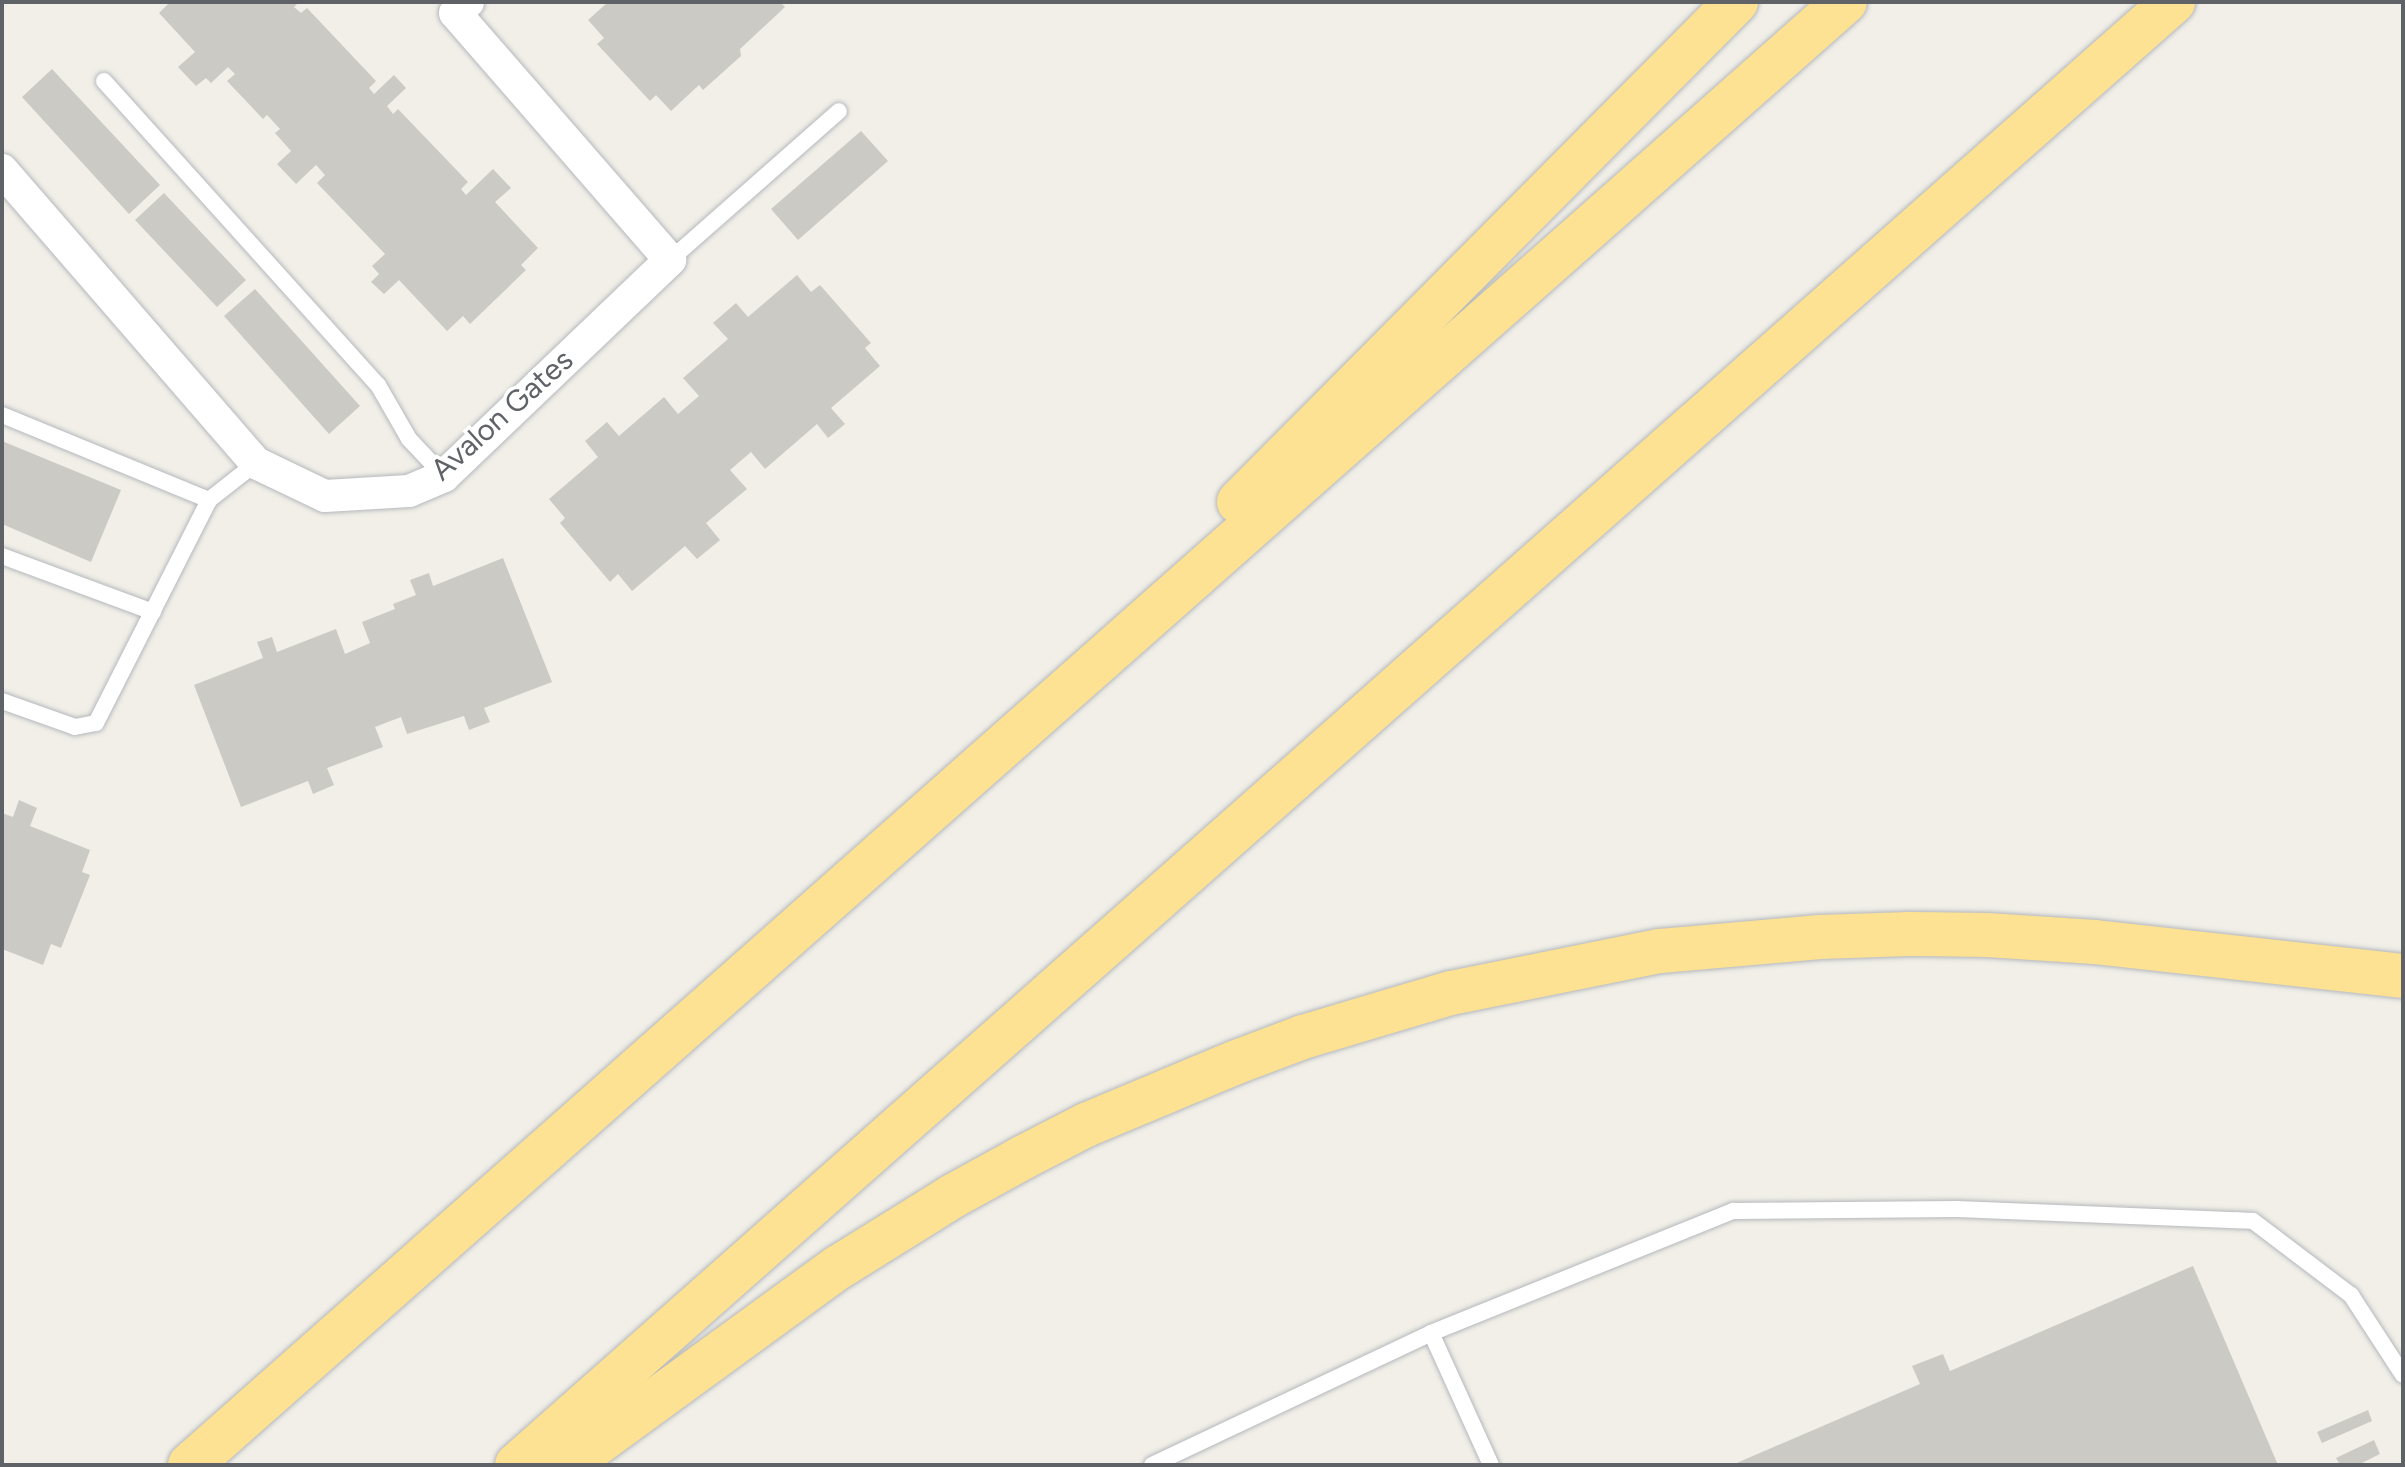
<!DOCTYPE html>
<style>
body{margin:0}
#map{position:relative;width:2405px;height:1467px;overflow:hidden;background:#f1efe8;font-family:Figtree,sans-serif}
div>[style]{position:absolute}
.building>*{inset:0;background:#cccac5}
.roads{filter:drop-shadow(0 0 2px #b5b8bc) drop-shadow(0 0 2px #b5b8bc)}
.lane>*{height:16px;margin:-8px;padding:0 8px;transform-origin:8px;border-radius:8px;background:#fff}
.street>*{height:32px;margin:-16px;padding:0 16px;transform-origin:16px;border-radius:16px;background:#fff}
.highway>*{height:44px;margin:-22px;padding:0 22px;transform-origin:22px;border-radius:22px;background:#fde293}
span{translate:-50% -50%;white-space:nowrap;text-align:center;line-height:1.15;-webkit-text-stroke:7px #fff;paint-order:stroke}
.street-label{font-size:30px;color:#5f6368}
.frame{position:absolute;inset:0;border:4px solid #5f6368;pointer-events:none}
</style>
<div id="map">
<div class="building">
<i style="clip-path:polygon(170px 2px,299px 2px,294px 7px,301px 13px,307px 8px,376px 81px,369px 88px,374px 94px,394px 75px,406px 88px,387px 106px,393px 114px,398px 109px,468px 182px,461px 189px,466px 195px,493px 169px,511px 188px,495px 202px,538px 248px,521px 265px,526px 270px,470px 324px,463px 316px,447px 331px,399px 280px,384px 294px,371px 282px,379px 274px,372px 266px,385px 254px,317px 183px,325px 175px,316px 165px,296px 184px,277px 164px,291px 151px,275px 133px,280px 129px,267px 115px,263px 119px,227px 81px,235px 74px,228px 67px,211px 83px,206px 78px,196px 86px,178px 67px,195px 52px,159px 13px)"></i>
<i style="clip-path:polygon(608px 2px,780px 2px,785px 7px,740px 49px,741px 56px,703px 90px,699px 85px,671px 111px,656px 95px,650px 101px,597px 44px,604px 38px,588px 20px)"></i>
<i style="clip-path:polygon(52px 69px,160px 185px,129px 214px,22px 97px)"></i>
<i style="clip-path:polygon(861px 131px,888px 161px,798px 240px,771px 209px)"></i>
<i style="clip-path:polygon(164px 193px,246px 280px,217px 307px,135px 220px)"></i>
<i style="clip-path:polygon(797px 275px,811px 292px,820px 285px,871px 343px,865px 348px,880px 366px,831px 408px,845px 424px,828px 438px,817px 424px,765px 469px,751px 452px,730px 470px,747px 489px,706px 523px,720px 540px,697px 559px,685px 546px,632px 591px,618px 574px,610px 582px,560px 523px,565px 518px,549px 499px,598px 457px,585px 441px,607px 422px,619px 436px,664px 397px,678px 414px,699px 396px,683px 378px,728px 339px,713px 323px,736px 303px,748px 317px)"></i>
<i style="clip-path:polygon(255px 289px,360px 406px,329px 434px,224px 316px)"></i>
<i style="clip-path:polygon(2px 441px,121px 490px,91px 562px,2px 524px)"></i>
<i style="clip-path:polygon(503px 558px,552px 682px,484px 708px,490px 722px,469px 730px,464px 716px,407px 734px,401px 717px,375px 727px,383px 747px,327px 768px,334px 785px,313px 794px,308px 781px,241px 807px,194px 685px,263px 658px,257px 642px,272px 637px,277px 652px,336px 629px,345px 654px,370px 643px,362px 622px,395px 609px,393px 604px,416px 595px,410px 580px,429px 573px,433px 586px)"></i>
<i style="clip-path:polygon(19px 800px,37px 808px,30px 826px,90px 850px,82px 872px,90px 875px,61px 948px,51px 944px,43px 965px,2px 949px,2px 813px,13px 817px)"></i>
<i style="clip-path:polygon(2193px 1266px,2278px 1465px,1732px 1465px,1920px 1384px,1912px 1366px,1943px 1354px,1950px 1371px)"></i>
<i style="clip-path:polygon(2368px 1410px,2372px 1421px,2322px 1443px,2317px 1432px)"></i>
<i style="clip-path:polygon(2374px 1440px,2380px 1454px,2358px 1465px,2340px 1465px,2336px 1458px)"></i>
</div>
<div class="roads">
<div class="lane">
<i style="left:104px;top:81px;width:409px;rotate:48deg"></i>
<i style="left:378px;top:385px;width:62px;rotate:60.1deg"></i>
<i style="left:409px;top:439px;width:51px;rotate:46.6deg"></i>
<i style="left:670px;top:260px;width:225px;rotate:-41.4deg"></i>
<i style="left:2px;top:415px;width:224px;rotate:22.3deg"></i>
<i style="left:2px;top:556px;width:161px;rotate:20.3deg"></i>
<i style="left:2px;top:701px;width:77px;rotate:19.6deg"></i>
<i style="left:75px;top:727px;width:21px;rotate:-11deg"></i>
<i style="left:96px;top:723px;width:250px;rotate:-63.1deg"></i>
<i style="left:209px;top:500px;width:60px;rotate:-38.2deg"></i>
<i style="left:1152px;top:1465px;width:309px;rotate:-25.3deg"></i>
<i style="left:1491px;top:1465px;width:145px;rotate:-114.4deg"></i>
<i style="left:1431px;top:1333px;width:326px;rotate:-22deg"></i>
<i style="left:1733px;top:1211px;width:224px;rotate:-0.5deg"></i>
<i style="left:1957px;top:1209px;width:296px;rotate:2.3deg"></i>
<i style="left:2253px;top:1221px;width:123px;rotate:37.1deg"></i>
<i style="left:2351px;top:1295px;width:95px;rotate:57deg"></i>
</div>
<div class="street">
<i style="left:2px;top:170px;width:388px;rotate:49.1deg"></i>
<i style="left:256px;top:463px;width:76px;rotate:25.6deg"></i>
<i style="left:325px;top:496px;width:84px;rotate:-3.4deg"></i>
<i style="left:409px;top:491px;width:38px;rotate:-23deg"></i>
<i style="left:444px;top:476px;width:313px;rotate:-43.7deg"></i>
<i style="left:670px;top:260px;width:327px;rotate:-131deg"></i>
<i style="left:455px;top:13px;width:17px;rotate:-40deg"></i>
</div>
<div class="highway">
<i style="left:1239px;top:502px;width:705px;rotate:-45.17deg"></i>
<i style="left:190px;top:1465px;width:2209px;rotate:-41.48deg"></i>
<i style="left:517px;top:1465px;width:2210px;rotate:-41.46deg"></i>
<i style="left:567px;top:1465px;width:336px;rotate:-36.1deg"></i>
<i style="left:839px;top:1267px;width:134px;rotate:-31.9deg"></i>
<i style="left:953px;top:1196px;width:79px;rotate:-28.8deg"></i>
<i style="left:1022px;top:1158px;width:72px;rotate:-27.3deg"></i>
<i style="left:1086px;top:1125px;width:160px;rotate:-22.7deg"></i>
<i style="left:1234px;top:1063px;width:74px;rotate:-20.6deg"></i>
<i style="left:1303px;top:1037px;width:154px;rotate:-16.6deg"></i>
<i style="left:1451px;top:993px;width:213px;rotate:-11.4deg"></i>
<i style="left:1660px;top:951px;width:161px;rotate:-5deg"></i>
<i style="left:1820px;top:937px;width:89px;rotate:-1.9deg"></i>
<i style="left:1909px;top:934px;width:78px;rotate:0.7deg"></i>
<i style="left:1987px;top:935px;width:108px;rotate:3.7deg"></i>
<i style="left:2095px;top:942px;width:310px;rotate:6.3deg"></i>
</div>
</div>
<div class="street-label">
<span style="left:502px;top:415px;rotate:-42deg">Avalon Gates</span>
</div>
<div class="frame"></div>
</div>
